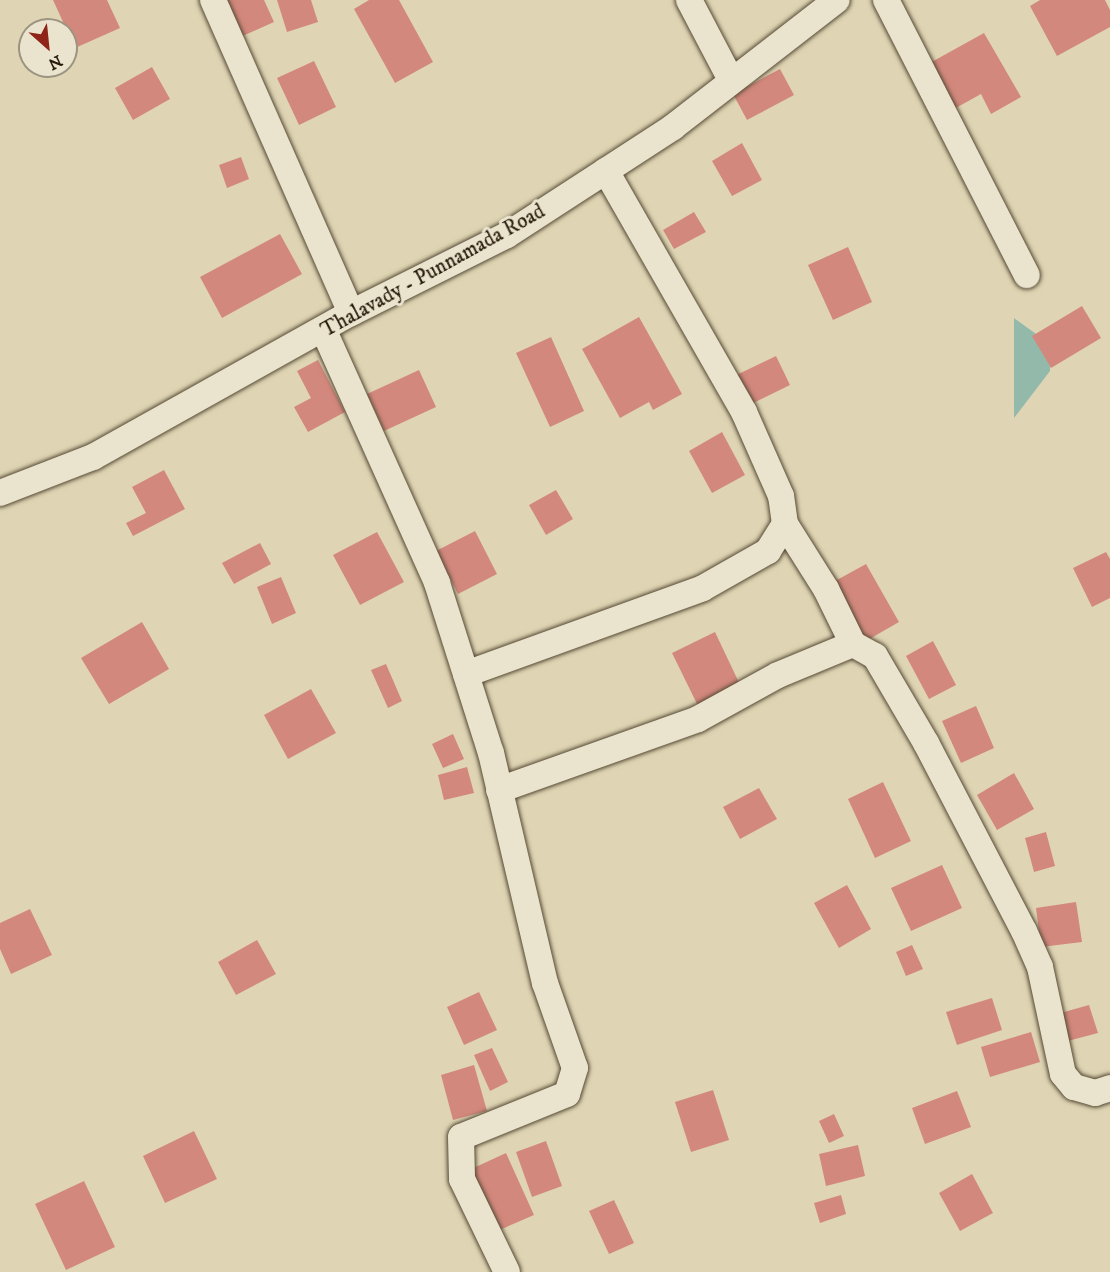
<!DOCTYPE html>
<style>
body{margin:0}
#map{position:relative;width:1110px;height:1272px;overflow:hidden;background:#dfd5b4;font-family:"IM FELL DW Pica",serif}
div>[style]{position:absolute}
.water>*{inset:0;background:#93b9ab}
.building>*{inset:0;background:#d3887d}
.roads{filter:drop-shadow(0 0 2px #564a35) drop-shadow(0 0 2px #564a35)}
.street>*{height:26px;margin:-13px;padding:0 13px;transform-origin:13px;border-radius:13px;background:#eae4ce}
span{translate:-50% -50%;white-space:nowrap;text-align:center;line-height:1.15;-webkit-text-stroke:6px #eae4ce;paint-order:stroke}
.street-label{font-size:21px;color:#281b0b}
.north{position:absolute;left:18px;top:18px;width:60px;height:60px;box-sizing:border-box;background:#eae4ce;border:2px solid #9c9480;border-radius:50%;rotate:153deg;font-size:16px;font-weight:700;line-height:24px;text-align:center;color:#281b0b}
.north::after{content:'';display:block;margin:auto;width:21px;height:27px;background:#8f2418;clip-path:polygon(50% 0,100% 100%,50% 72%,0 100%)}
</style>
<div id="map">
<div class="water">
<i style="clip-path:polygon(1014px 318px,1050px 344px,1050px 371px,1014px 418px)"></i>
</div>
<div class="building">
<i style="clip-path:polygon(53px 0,107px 0,120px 28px,75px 48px)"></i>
<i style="clip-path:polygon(221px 0,264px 0,274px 22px,238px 38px)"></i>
<i style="clip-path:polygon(277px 0,311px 0,318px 22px,287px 32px)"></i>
<i style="clip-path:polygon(369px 0,399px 0,433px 62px,395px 83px,354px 9px)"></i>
<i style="clip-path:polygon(1040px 0,1105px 0,1110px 10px,1110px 27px,1057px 56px,1030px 6px)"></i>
<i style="clip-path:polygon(984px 33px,1021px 97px,991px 114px,981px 94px,954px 109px,928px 64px)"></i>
<i style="clip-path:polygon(314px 61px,336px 107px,299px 125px,277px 78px)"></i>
<i style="clip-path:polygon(152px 67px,170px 99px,133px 120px,115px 88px)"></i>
<i style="clip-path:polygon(780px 69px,794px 95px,747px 120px,733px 94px)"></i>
<i style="clip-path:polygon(742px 143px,762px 180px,732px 196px,712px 161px)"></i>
<i style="clip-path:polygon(241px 157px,249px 179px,227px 188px,219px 165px)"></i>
<i style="clip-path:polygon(694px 212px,706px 232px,674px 249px,663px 230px)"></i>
<i style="clip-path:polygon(280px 234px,302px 274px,222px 318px,200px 277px)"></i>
<i style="clip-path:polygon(848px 247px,872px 302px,833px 320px,808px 265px)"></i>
<i style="clip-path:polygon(1082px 306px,1101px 338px,1051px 368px,1032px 336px)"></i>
<i style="clip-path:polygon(639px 317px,682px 394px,653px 410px,649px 402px,620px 418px,582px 349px)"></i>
<i style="clip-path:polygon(551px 337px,584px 411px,550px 427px,516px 353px)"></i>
<i style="clip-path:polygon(776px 356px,790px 385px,743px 408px,728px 379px)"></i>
<i style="clip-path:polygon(318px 360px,345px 412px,308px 432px,294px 407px,311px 398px,297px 371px)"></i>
<i style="clip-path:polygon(419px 370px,436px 407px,384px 431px,367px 394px)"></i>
<i style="clip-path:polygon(722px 432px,745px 475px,712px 493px,689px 451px)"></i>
<i style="clip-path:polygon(164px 470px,185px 509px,133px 536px,126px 523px,146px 513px,132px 487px)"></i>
<i style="clip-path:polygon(556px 490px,573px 519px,546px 535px,529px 505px)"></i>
<i style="clip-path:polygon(475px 531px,497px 574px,458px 594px,436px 551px)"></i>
<i style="clip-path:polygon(377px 532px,404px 582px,360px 605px,333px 555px)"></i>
<i style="clip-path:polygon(260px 543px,271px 564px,234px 584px,222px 563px)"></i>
<i style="clip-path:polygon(1106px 552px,1110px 559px,1110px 598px,1092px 607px,1073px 568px)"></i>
<i style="clip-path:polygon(866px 564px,899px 622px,859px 645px,826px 586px)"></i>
<i style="clip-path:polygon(281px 577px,296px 613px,272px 624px,257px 587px)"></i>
<i style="clip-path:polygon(142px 622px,169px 669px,109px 704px,81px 658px)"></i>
<i style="clip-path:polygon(715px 632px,743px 691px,701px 712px,672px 653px)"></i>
<i style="clip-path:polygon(933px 641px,956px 685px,929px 699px,906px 656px)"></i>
<i style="clip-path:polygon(386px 664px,402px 701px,388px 708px,371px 670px)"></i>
<i style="clip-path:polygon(311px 689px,336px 733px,288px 759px,264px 715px)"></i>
<i style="clip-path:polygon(976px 706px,994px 748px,961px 763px,942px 721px)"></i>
<i style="clip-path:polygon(453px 734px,464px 759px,443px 768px,432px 744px)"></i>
<i style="clip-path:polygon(467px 767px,474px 793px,444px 800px,438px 775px)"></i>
<i style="clip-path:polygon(1014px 773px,1034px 809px,997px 830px,977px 795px)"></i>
<i style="clip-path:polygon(883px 782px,911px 841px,875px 858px,848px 799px)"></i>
<i style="clip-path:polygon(759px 788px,777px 819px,740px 839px,723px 807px)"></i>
<i style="clip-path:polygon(1046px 832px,1055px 866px,1034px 872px,1025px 838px)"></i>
<i style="clip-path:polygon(942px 865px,962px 908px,911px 931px,891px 888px)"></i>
<i style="clip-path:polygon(847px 885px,871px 929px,839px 948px,814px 903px)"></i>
<i style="clip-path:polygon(1076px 902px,1082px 942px,1041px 947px,1036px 908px)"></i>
<i style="clip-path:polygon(30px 909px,52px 955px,11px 974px,0 949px,0 923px)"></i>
<i style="clip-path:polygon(257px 940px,276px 974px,236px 995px,218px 962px)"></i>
<i style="clip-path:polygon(912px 945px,923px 969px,906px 976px,896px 952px)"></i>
<i style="clip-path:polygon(479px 992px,497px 1030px,464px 1045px,447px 1007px)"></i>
<i style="clip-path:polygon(992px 998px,1002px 1030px,957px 1045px,946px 1012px)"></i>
<i style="clip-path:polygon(1089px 1005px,1098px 1033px,1064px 1042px,1057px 1014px)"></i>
<i style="clip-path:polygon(1031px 1032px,1040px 1062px,990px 1077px,981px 1047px)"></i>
<i style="clip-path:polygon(492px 1048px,508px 1082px,490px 1091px,474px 1055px)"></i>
<i style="clip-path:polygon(474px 1065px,487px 1111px,453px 1120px,441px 1075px)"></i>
<i style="clip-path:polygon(713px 1090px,729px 1140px,691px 1152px,675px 1102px)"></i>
<i style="clip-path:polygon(957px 1091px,971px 1127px,925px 1144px,912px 1108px)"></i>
<i style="clip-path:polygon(834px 1114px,844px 1136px,829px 1143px,819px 1121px)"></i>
<i style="clip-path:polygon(194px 1131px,217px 1179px,165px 1203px,143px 1156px)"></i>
<i style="clip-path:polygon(546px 1141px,562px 1186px,532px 1197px,516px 1152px)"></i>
<i style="clip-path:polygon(858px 1145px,865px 1176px,826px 1186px,819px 1154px)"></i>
<i style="clip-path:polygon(506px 1153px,534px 1215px,495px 1232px,467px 1171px)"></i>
<i style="clip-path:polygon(972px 1174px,993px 1213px,960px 1231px,939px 1193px)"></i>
<i style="clip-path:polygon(84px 1181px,115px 1247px,66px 1270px,35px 1204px)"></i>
<i style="clip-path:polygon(841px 1195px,846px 1214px,820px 1223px,814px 1203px)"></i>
<i style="clip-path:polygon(614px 1200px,634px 1243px,609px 1254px,589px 1211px)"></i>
</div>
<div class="roads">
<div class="street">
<i style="left:213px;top:0;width:342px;rotate:66.2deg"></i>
<i style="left:689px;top:0;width:90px;rotate:62.3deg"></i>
<i style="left:886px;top:0;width:309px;rotate:62.9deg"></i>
<i style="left:324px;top:331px;width:276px;rotate:65.8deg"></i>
<i style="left:437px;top:583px;width:178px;rotate:72.4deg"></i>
<i style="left:491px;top:753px;width:236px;rotate:76.8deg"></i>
<i style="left:545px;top:983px;width:90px;rotate:70.6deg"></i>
<i style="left:575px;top:1068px;width:27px;rotate:107deg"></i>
<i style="left:567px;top:1094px;width:114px;rotate:157.9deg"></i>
<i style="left:461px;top:1137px;width:42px;rotate:88.6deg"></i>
<i style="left:462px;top:1179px;width:103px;rotate:64.2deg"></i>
<i style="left:0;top:493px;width:100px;rotate:-21.2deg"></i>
<i style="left:93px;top:457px;width:295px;rotate:-29.2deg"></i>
<i style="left:351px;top:313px;width:174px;rotate:-26.6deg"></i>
<i style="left:507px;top:235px;width:198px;rotate:-33deg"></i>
<i style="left:673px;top:127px;width:207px;rotate:-37.8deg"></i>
<i style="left:785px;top:524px;width:77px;rotate:57.8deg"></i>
<i style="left:826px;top:589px;width:61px;rotate:63.9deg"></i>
<i style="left:853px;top:644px;width:25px;rotate:29deg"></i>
<i style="left:875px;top:656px;width:101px;rotate:59.6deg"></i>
<i style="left:926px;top:743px;width:212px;rotate:62.5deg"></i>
<i style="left:1024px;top:931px;width:39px;rotate:66deg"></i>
<i style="left:1040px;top:967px;width:109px;rotate:77.9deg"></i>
<i style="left:1063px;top:1074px;width:17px;rotate:50deg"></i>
<i style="left:1074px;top:1087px;width:22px;rotate:16deg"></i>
<i style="left:1095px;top:1093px;width:16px;rotate:-18deg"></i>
<i style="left:466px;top:674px;width:252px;rotate:-19.9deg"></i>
<i style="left:703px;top:588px;width:75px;rotate:-29.6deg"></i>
<i style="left:768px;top:551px;width:32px;rotate:-58deg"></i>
<i style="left:785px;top:524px;width:28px;rotate:-98deg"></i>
<i style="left:781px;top:496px;width:92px;rotate:-113.8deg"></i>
<i style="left:744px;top:412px;width:278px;rotate:-119.8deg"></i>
<i style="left:499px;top:790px;width:211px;rotate:-19.6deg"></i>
<i style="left:698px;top:719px;width:91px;rotate:-28.8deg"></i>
<i style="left:778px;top:675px;width:81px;rotate:-22.5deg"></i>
</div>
</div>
<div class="street-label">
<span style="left:433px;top:271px;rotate:-29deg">Thalavady - Punnamada Road</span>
</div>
<div class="north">N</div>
</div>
